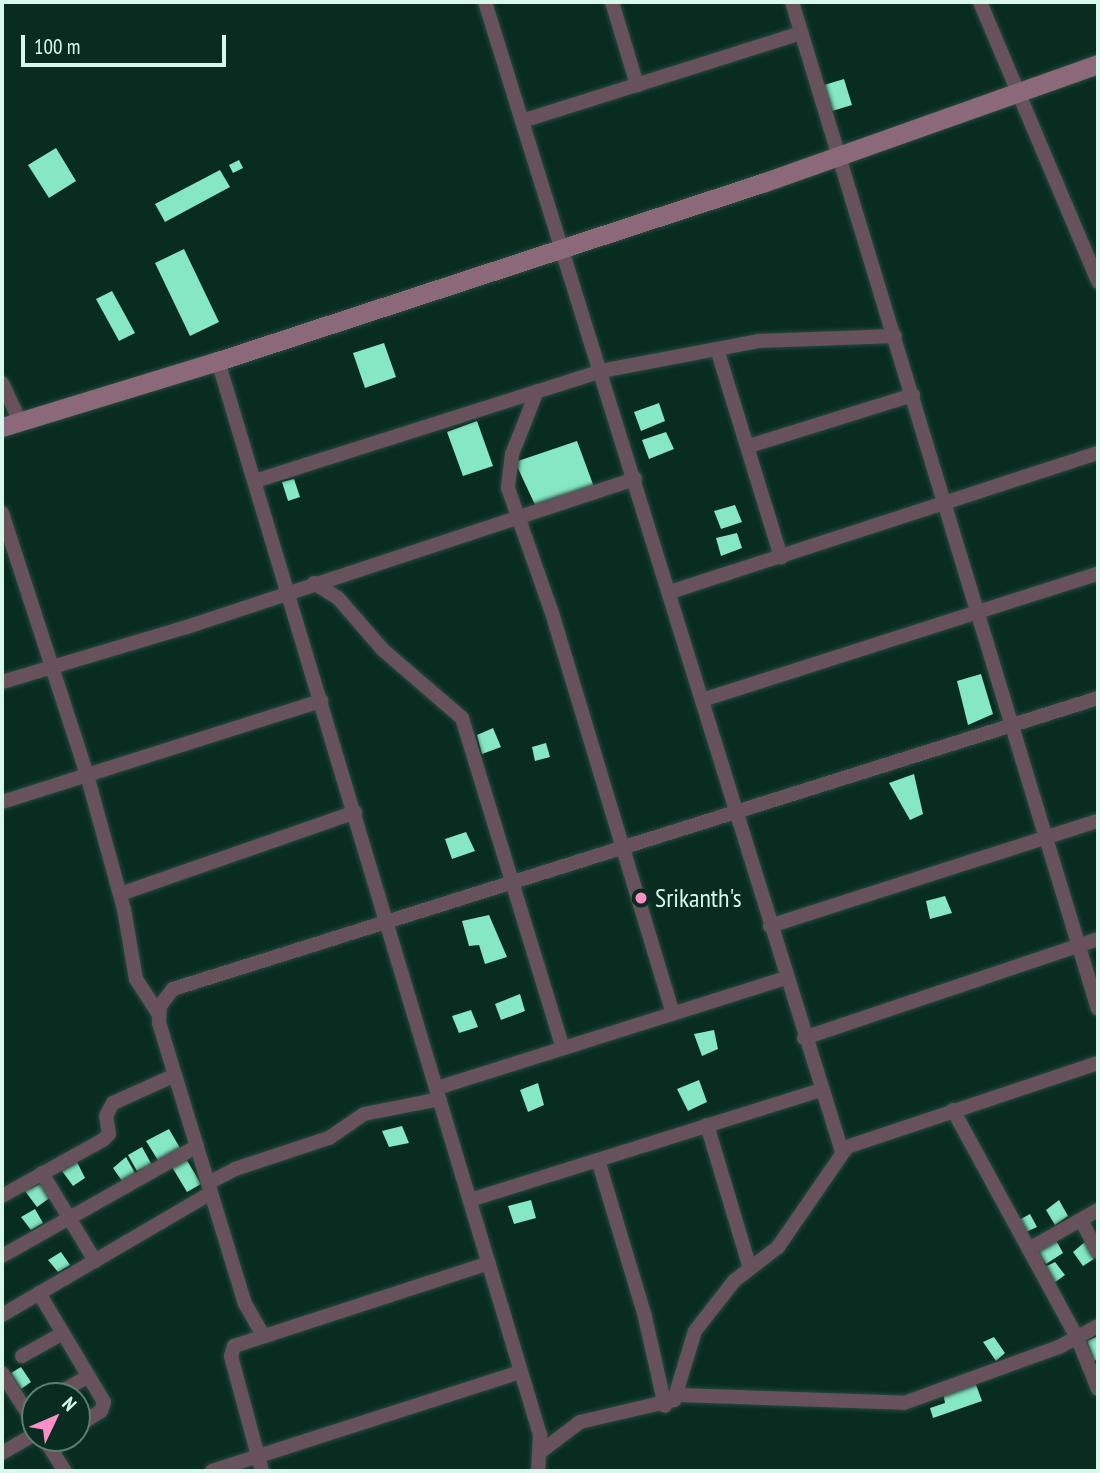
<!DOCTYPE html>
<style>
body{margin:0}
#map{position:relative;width:1100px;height:1473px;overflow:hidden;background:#092c21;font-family:"PT Sans Narrow",sans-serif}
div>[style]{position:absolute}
.building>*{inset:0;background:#86e7c4}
.roads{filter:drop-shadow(0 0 2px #26493d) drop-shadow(0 0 2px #26493d)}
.street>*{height:14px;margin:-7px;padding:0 7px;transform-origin:7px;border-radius:7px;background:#67515b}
.secondary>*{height:19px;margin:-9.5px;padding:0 9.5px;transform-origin:9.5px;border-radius:9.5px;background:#8c697a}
.dots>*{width:19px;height:19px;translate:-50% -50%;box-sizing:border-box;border:4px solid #092c21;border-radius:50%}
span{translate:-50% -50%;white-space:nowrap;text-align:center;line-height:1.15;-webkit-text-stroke:7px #092c21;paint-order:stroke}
.poi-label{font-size:26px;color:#d8f8eb}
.left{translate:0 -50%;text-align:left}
.frame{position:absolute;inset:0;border:4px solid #d8f8eb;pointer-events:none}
.north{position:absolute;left:21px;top:1382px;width:70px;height:70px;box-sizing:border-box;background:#092c21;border:2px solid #5c7e72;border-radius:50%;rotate:46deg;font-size:19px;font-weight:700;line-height:28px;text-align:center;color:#d8f8eb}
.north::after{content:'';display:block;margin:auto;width:24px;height:32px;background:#fa8fc6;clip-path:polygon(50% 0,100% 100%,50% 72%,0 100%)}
.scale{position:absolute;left:21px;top:35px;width:205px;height:32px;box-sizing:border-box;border:4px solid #d8f8eb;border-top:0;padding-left:9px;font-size:21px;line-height:24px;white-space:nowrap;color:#d8f8eb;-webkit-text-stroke:5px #092c21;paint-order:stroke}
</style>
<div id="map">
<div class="building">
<i style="clip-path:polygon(844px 79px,852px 105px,832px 111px,824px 85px)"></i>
<i style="clip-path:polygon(56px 148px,76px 181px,49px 198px,28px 165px)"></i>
<i style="clip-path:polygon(239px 160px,243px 168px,233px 173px,229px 165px)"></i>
<i style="clip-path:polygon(220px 170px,230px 187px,165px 222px,155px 204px)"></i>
<i style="clip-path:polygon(184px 249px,219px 322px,190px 336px,155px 263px)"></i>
<i style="clip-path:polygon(112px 291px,135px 333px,119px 341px,96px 299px)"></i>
<i style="clip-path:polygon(384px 343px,396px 377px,365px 388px,353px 353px)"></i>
<i style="clip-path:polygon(659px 403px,665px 421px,641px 431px,634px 412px)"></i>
<i style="clip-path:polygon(477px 421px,493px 466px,463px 476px,447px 432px)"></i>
<i style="clip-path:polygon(666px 432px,674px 449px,649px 459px,642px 440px)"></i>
<i style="clip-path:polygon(577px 441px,594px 487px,536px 507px,515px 462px)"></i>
<i style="clip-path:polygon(294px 479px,300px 497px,288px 501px,282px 482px)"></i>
<i style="clip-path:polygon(735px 505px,742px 522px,721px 529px,714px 511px)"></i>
<i style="clip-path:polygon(737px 533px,742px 548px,721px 556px,716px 538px)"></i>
<i style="clip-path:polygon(981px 674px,993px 714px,968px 725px,957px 681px)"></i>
<i style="clip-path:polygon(493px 728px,501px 747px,482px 754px,477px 735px)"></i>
<i style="clip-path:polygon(546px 743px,550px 757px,535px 761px,532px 747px)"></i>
<i style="clip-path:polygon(914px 774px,923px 814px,910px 820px,889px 783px)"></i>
<i style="clip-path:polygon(466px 832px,475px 851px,452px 859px,445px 839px)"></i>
<i style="clip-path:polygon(945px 896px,952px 913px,930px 919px,926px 901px)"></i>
<i style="clip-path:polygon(489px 915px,507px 957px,485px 964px,479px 945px,469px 946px,462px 921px)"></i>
<i style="clip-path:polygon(520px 994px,525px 1011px,501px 1020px,495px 1004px)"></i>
<i style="clip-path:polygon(471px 1010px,478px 1027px,459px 1033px,452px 1016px)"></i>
<i style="clip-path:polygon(714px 1030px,718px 1049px,702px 1056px,694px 1034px)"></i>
<i style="clip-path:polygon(699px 1080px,707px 1102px,688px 1111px,677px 1089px)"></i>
<i style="clip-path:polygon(538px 1083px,544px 1105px,528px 1112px,520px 1090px)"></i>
<i style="clip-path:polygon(402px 1126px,409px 1143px,389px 1147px,382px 1131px)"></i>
<i style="clip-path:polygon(169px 1129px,180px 1148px,159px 1162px,146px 1141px)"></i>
<i style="clip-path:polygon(142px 1147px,152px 1165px,137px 1171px,128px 1155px)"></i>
<i style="clip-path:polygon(126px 1157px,135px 1173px,122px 1181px,113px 1168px)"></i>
<i style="clip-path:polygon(185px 1157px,201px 1184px,187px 1192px,172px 1167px)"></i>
<i style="clip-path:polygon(77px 1162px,85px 1178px,73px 1186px,62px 1171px)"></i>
<i style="clip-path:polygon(42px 1183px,51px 1197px,37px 1207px,25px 1191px)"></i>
<i style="clip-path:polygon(531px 1200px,536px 1218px,514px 1224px,508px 1206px)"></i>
<i style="clip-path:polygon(1059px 1200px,1068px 1216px,1055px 1225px,1046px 1210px)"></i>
<i style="clip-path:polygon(35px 1209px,43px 1223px,31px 1230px,21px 1217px)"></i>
<i style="clip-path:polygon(1030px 1214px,1037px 1227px,1026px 1232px,1019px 1220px)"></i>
<i style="clip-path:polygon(1056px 1240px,1063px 1253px,1046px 1264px,1037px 1251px)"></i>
<i style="clip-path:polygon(1086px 1241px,1094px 1259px,1083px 1266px,1073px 1252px)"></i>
<i style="clip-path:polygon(61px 1252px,70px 1265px,58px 1272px,48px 1260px)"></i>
<i style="clip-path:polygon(1055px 1262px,1065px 1275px,1054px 1283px,1043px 1268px)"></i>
<i style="clip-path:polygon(1098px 1336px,1098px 1359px,1094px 1361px,1087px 1341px)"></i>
<i style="clip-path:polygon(994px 1337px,1005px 1353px,996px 1361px,983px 1342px)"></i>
<i style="clip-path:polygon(21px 1367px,31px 1382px,21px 1389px,11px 1373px)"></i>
<i style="clip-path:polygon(975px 1382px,982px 1401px,933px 1418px,930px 1408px,945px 1403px,943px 1393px)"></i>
<i style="clip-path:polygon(77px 1397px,86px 1408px,77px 1414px)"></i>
</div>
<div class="roads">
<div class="street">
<i style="left:485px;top:2px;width:1204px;rotate:72.75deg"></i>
<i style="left:612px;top:2px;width:87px;rotate:73.2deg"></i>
<i style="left:792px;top:2px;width:1052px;rotate:73.1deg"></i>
<i style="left:980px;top:2px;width:304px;rotate:67.1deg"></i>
<i style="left:522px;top:121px;width:293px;rotate:-17.5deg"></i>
<i style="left:717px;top:349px;width:218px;rotate:72.9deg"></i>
<i style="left:218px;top:361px;width:1121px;rotate:73.31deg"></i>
<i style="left:540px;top:1435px;width:36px;rotate:93deg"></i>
<i style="left:2px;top:383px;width:42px;rotate:64.7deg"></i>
<i style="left:537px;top:391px;width:68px;rotate:111.6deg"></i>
<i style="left:512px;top:454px;width:34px;rotate:97deg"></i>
<i style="left:508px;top:488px;width:133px;rotate:70.6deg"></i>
<i style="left:552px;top:613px;width:418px;rotate:73.2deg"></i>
<i style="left:749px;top:446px;width:172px;rotate:-17.3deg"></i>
<i style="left:255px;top:481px;width:363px;rotate:-17.6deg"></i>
<i style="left:601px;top:371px;width:160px;rotate:-10.8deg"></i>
<i style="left:758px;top:341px;width:137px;rotate:-2.1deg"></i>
<i style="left:2px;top:513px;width:275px;rotate:72deg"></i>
<i style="left:87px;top:775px;width:139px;rotate:74.6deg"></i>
<i style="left:124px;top:909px;width:71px;rotate:80.3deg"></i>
<i style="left:136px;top:979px;width:40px;rotate:57.1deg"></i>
<i style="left:314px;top:583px;width:28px;rotate:32deg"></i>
<i style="left:338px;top:598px;width:69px;rotate:49.1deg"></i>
<i style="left:383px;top:650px;width:104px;rotate:40.7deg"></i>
<i style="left:462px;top:718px;width:345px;rotate:73deg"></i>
<i style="left:670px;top:592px;width:450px;rotate:-18deg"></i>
<i style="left:2px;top:682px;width:193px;rotate:-16.6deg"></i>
<i style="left:187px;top:627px;width:472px;rotate:-18.3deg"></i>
<i style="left:702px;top:700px;width:416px;rotate:-17.7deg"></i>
<i style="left:2px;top:802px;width:335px;rotate:-17.6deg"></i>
<i style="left:120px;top:894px;width:249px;rotate:-19.2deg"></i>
<i style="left:770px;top:926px;width:344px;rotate:-17.8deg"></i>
<i style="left:804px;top:1038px;width:310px;rotate:-18.6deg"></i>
<i style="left:437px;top:1088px;width:366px;rotate:-17.5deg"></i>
<i style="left:953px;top:1110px;width:259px;rotate:61.4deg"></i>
<i style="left:1077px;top:1337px;width:56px;rotate:68deg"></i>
<i style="left:707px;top:1125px;width:149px;rotate:73.3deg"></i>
<i style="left:598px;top:1160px;width:164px;rotate:73.3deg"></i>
<i style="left:645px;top:1317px;width:91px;rotate:77.3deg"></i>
<i style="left:42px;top:1173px;width:103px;rotate:58.9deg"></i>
<i style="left:208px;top:1183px;width:30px;rotate:-27deg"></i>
<i style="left:235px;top:1169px;width:99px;rotate:-18.3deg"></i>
<i style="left:329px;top:1138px;width:42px;rotate:-34.4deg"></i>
<i style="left:364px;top:1114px;width:77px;rotate:-11.2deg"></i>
<i style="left:2px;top:1196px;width:115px;rotate:-29deg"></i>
<i style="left:103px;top:1140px;width:8px;rotate:-45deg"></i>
<i style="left:109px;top:1134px;width:18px;rotate:-99deg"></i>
<i style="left:106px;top:1116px;width:15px;rotate:-62deg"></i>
<i style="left:113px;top:1103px;width:68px;rotate:-24.3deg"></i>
<i style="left:470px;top:1200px;width:367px;rotate:-17.4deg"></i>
<i style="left:1082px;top:1222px;width:34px;rotate:62deg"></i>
<i style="left:1029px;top:1249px;width:79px;rotate:-29.5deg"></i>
<i style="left:2px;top:1256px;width:224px;rotate:-29.4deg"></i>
<i style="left:39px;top:1293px;width:127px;rotate:59.2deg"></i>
<i style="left:104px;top:1402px;width:9px;rotate:108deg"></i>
<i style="left:101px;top:1411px;width:28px;rotate:148deg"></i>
<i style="left:2px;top:1315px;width:242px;rotate:-30.3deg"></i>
<i style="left:263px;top:1335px;width:36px;rotate:-120deg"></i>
<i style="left:245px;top:1304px;width:294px;rotate:-107deg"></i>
<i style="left:159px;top:1023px;width:17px;rotate:-87deg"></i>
<i style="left:160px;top:1006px;width:21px;rotate:-53deg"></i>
<i style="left:173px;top:989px;width:970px;rotate:-17.46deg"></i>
<i style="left:22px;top:1356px;width:47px;rotate:-29.3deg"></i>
<i style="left:2px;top:1373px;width:62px;rotate:57.6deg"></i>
<i style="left:679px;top:1395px;width:225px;rotate:2deg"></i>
<i style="left:904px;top:1403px;width:165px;rotate:-19.9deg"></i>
<i style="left:1059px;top:1347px;width:44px;rotate:-28.3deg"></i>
<i style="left:53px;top:1396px;width:41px;rotate:-29.1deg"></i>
<i style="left:44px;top:1438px;width:39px;rotate:58deg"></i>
<i style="left:543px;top:1450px;width:46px;rotate:-37.1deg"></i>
<i style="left:580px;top:1422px;width:97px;rotate:-13.2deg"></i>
<i style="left:674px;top:1400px;width:72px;rotate:-73.1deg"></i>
<i style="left:695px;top:1331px;width:63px;rotate:-52deg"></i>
<i style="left:734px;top:1281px;width:56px;rotate:-37.7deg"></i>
<i style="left:778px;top:1247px;width:121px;rotate:-55.4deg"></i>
<i style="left:847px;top:1147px;width:265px;rotate:-18.5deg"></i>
<i style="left:2px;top:1453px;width:38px;rotate:-30deg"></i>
<i style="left:212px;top:1471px;width:324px;rotate:-17.8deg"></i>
<i style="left:262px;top:1471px;width:119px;rotate:-105.1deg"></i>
<i style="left:231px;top:1356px;width:10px;rotate:-73deg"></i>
<i style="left:234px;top:1346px;width:268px;rotate:-18deg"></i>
</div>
<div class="secondary">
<i style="left:2px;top:427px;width:226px;rotate:-17deg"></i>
<i style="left:218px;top:361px;width:572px;rotate:-18.12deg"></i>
<i style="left:762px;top:183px;width:356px;rotate:-19.5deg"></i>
</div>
</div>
<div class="dots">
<i style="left:641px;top:898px;background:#fa8fc6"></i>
</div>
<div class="poi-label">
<span class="left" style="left:655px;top:898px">Srikanth's</span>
</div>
<div class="frame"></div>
<div class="north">N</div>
<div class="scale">100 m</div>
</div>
